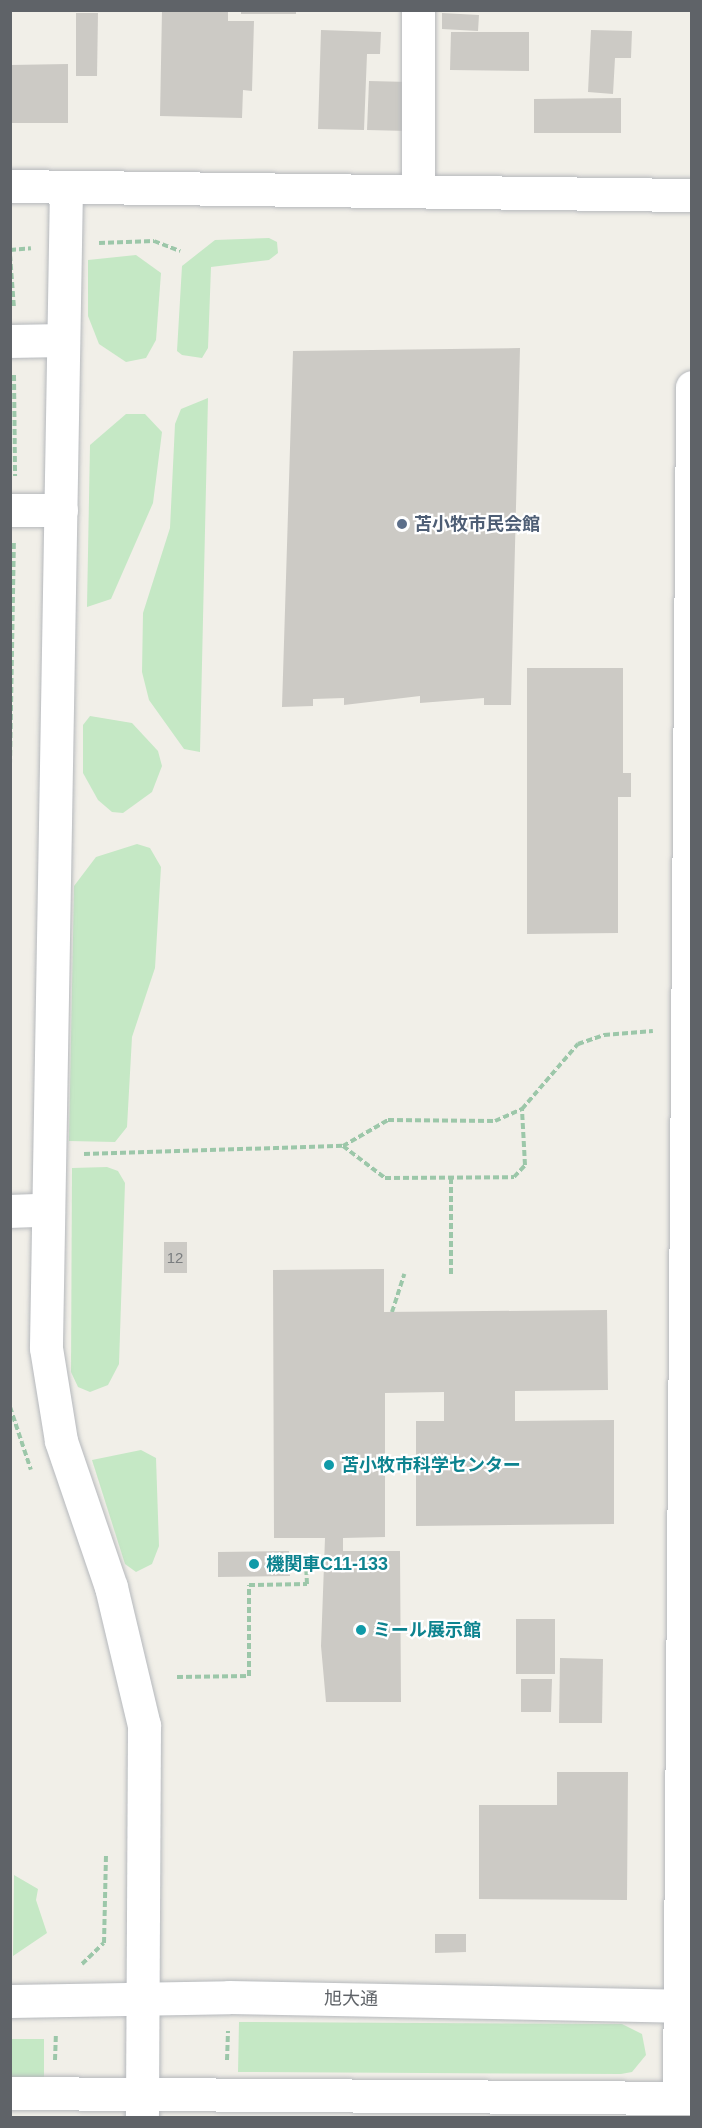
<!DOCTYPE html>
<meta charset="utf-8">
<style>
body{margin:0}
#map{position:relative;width:702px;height:2128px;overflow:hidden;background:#f1efe8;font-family:Arial,"Noto Sans JP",sans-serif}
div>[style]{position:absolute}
.green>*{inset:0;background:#c5e8c5}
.building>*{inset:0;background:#cccac5}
.path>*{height:4px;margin-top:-2px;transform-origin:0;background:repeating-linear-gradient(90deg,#9cc7a9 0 6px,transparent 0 9px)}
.roads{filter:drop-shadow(0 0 2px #b5b8bc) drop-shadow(0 0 2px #b5b8bc)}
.minor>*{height:33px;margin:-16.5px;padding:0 16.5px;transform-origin:16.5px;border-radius:16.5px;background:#fff}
.dots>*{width:16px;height:16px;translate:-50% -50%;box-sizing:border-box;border:3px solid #fff;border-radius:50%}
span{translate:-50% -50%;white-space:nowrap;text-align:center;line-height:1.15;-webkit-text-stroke:4.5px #fff;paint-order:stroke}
.number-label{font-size:15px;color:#7a7d7f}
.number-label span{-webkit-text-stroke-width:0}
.service-label{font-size:18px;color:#4e5e75;font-weight:700}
.left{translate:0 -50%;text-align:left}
.culture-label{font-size:18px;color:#0d838f;font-weight:700}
.street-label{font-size:18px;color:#5f6368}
.frame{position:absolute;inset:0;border:12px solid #5f6368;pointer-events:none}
</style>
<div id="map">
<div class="green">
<i style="clip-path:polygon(269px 238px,277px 242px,278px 253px,269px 260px,211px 267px,208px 348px,202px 358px,182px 355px,177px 351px,182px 266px,215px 240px)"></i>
<i style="clip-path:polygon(136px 255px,161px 273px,156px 340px,146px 358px,126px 362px,99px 344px,88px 316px,88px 260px)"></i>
<i style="clip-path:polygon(208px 398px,200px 752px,184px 749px,149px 700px,142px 672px,143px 613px,170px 528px,175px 424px,181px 409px)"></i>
<i style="clip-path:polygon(126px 414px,145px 414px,162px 432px,153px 503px,111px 599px,87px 607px,90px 445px)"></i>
<i style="clip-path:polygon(90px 716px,132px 723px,158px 751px,162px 766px,152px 792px,123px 813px,112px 812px,98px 800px,83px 773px,83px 725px)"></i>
<i style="clip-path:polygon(137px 844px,150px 848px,161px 867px,155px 968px,132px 1037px,127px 1127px,115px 1142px,69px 1141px,74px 886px,96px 857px)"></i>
<i style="clip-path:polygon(107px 1167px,118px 1171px,125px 1183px,119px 1364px,108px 1385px,90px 1392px,78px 1387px,71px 1372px,72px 1168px)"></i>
<i style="clip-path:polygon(141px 1450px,156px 1458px,159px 1546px,152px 1564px,136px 1572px,125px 1564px,92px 1460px)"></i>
<i style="clip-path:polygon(14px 1875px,38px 1889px,36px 1900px,47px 1933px,13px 1956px)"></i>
<i style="clip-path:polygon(239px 2022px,622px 2024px,642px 2034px,646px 2055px,632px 2072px,621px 2074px,238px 2072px)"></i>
<i style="clip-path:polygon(11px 2039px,44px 2039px,44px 2080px,11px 2080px)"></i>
</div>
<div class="building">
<i style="clip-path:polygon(162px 10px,228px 10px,228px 21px,254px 21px,252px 91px,243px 90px,242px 118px,160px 116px)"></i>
<i style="clip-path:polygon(241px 10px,296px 10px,296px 14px,241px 14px)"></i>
<i style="clip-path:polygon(76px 13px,98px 13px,97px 76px,76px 76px)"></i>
<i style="clip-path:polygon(442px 13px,479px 15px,478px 31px,442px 29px)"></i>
<i style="clip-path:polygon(321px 30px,381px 32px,380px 54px,367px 54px,364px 130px,318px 129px)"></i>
<i style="clip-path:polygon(591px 30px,632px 31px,631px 58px,615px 58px,613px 94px,588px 92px)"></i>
<i style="clip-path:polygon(451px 32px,529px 32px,529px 71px,450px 70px)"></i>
<i style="clip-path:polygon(68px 64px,68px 123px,10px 123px,10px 65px)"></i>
<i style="clip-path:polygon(369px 81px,409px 82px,408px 131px,367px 130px)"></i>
<i style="clip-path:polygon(621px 98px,621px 133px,534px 133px,534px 99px)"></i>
<i style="clip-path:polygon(520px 348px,511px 705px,484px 705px,484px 698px,420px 703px,420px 696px,344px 705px,344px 698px,313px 699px,313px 706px,282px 707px,293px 351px)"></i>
<i style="clip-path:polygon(527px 668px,623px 668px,623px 773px,631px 773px,631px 797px,618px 797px,618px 933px,527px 934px)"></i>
<i style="clip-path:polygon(164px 1242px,187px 1242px,187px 1273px,164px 1273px)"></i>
<i style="clip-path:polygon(384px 1269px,384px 1312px,607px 1310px,608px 1390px,515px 1391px,515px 1421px,614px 1420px,614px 1524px,416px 1526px,416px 1421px,444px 1421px,444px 1392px,385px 1393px,385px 1537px,343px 1538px,343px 1551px,400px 1551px,401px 1702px,326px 1702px,321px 1646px,325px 1538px,274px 1538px,273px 1270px)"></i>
<i style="clip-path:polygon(289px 1551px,290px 1576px,218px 1577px,218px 1552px)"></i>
<i style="clip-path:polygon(516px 1619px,555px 1619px,555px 1674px,516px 1674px)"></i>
<i style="clip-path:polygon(560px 1658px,603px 1659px,602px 1723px,559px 1723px)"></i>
<i style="clip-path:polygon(521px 1679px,552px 1679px,551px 1712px,521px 1712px)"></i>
<i style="clip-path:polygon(557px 1772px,628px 1772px,627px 1900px,479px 1899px,479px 1805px,557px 1805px)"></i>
<i style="clip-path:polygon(435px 1934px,466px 1934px,466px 1952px,435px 1953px)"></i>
</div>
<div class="path">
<i style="left:99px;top:243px;width:55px;rotate:-2.1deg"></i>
<i style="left:154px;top:241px;width:28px;rotate:21deg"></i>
<i style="left:10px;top:250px;width:21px;rotate:-5deg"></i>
<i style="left:10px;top:255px;width:53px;rotate:85.7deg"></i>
<i style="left:14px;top:375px;width:101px;rotate:89.4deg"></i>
<i style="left:10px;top:765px;width:222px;rotate:-89deg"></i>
<i style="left:343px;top:1146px;width:53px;rotate:37.3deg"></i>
<i style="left:385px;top:1178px;width:129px;rotate:-0.4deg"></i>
<i style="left:514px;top:1177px;width:16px;rotate:-47deg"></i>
<i style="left:525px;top:1165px;width:56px;rotate:-93.1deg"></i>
<i style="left:84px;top:1154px;width:259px;rotate:-1.8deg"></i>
<i style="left:343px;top:1146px;width:52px;rotate:-30deg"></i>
<i style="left:388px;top:1120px;width:107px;rotate:0.5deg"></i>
<i style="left:495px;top:1121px;width:30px;rotate:-24deg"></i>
<i style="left:522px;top:1109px;width:86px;rotate:-49.3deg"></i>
<i style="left:578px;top:1044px;width:28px;rotate:-19deg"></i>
<i style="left:604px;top:1035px;width:49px;rotate:-4.7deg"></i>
<i style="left:451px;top:1178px;width:96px;rotate:90deg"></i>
<i style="left:392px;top:1312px;width:40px;rotate:-72deg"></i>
<i style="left:10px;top:1407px;width:66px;rotate:71.6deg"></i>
<i style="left:177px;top:1677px;width:72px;rotate:-0.8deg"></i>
<i style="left:249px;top:1676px;width:91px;rotate:-90deg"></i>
<i style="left:249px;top:1585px;width:58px;rotate:-1deg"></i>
<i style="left:307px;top:1584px;width:21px;rotate:-93deg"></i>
<i style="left:306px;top:1563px;width:20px"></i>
<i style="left:82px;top:1964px;width:30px;rotate:-44deg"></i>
<i style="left:104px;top:1943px;width:88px;rotate:-88.7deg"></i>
<i style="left:55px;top:2060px;width:26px;rotate:-88deg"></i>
<i style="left:227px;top:2060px;width:29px;rotate:-88deg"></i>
</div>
<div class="roads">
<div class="minor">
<i style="left:418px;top:10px;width:181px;rotate:90deg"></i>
<i style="left:10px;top:186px;width:682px;rotate:0.76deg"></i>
<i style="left:66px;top:187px;width:1161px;rotate:90.99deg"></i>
<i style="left:46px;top:1348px;width:94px;rotate:80.8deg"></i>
<i style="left:61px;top:1441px;width:154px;rotate:71.1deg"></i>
<i style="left:111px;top:1587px;width:142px;rotate:76.6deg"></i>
<i style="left:144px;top:1725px;width:393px;rotate:90.3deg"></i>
<i style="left:10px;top:341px;width:53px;rotate:-1.1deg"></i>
<i style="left:10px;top:510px;width:51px"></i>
<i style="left:10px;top:1211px;width:38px;rotate:-2deg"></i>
<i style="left:10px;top:2001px;width:219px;rotate:-1deg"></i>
<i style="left:229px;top:1997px;width:463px;rotate:1.1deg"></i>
<i style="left:10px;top:2093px;width:682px;rotate:0.42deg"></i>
<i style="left:679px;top:2097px;width:1710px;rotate:-89.56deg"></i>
</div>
</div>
<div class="dots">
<i style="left:402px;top:524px;background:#5c6f8a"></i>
<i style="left:329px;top:1465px;background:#0f9aa8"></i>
<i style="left:254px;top:1564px;background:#0f9aa8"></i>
<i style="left:361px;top:1630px;background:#0f9aa8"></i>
</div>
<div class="number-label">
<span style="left:175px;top:1258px">12</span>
</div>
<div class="service-label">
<span class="left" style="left:414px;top:524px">苫小牧市民会館</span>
</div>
<div class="culture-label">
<span class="left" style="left:341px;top:1465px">苫小牧市科学センター</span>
<span class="left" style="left:266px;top:1564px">機関車C11-133</span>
<span class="left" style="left:373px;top:1630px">ミール展示館</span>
</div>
<div class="street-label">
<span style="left:351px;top:1999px;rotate:1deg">旭大通</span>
</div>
<div class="frame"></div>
</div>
